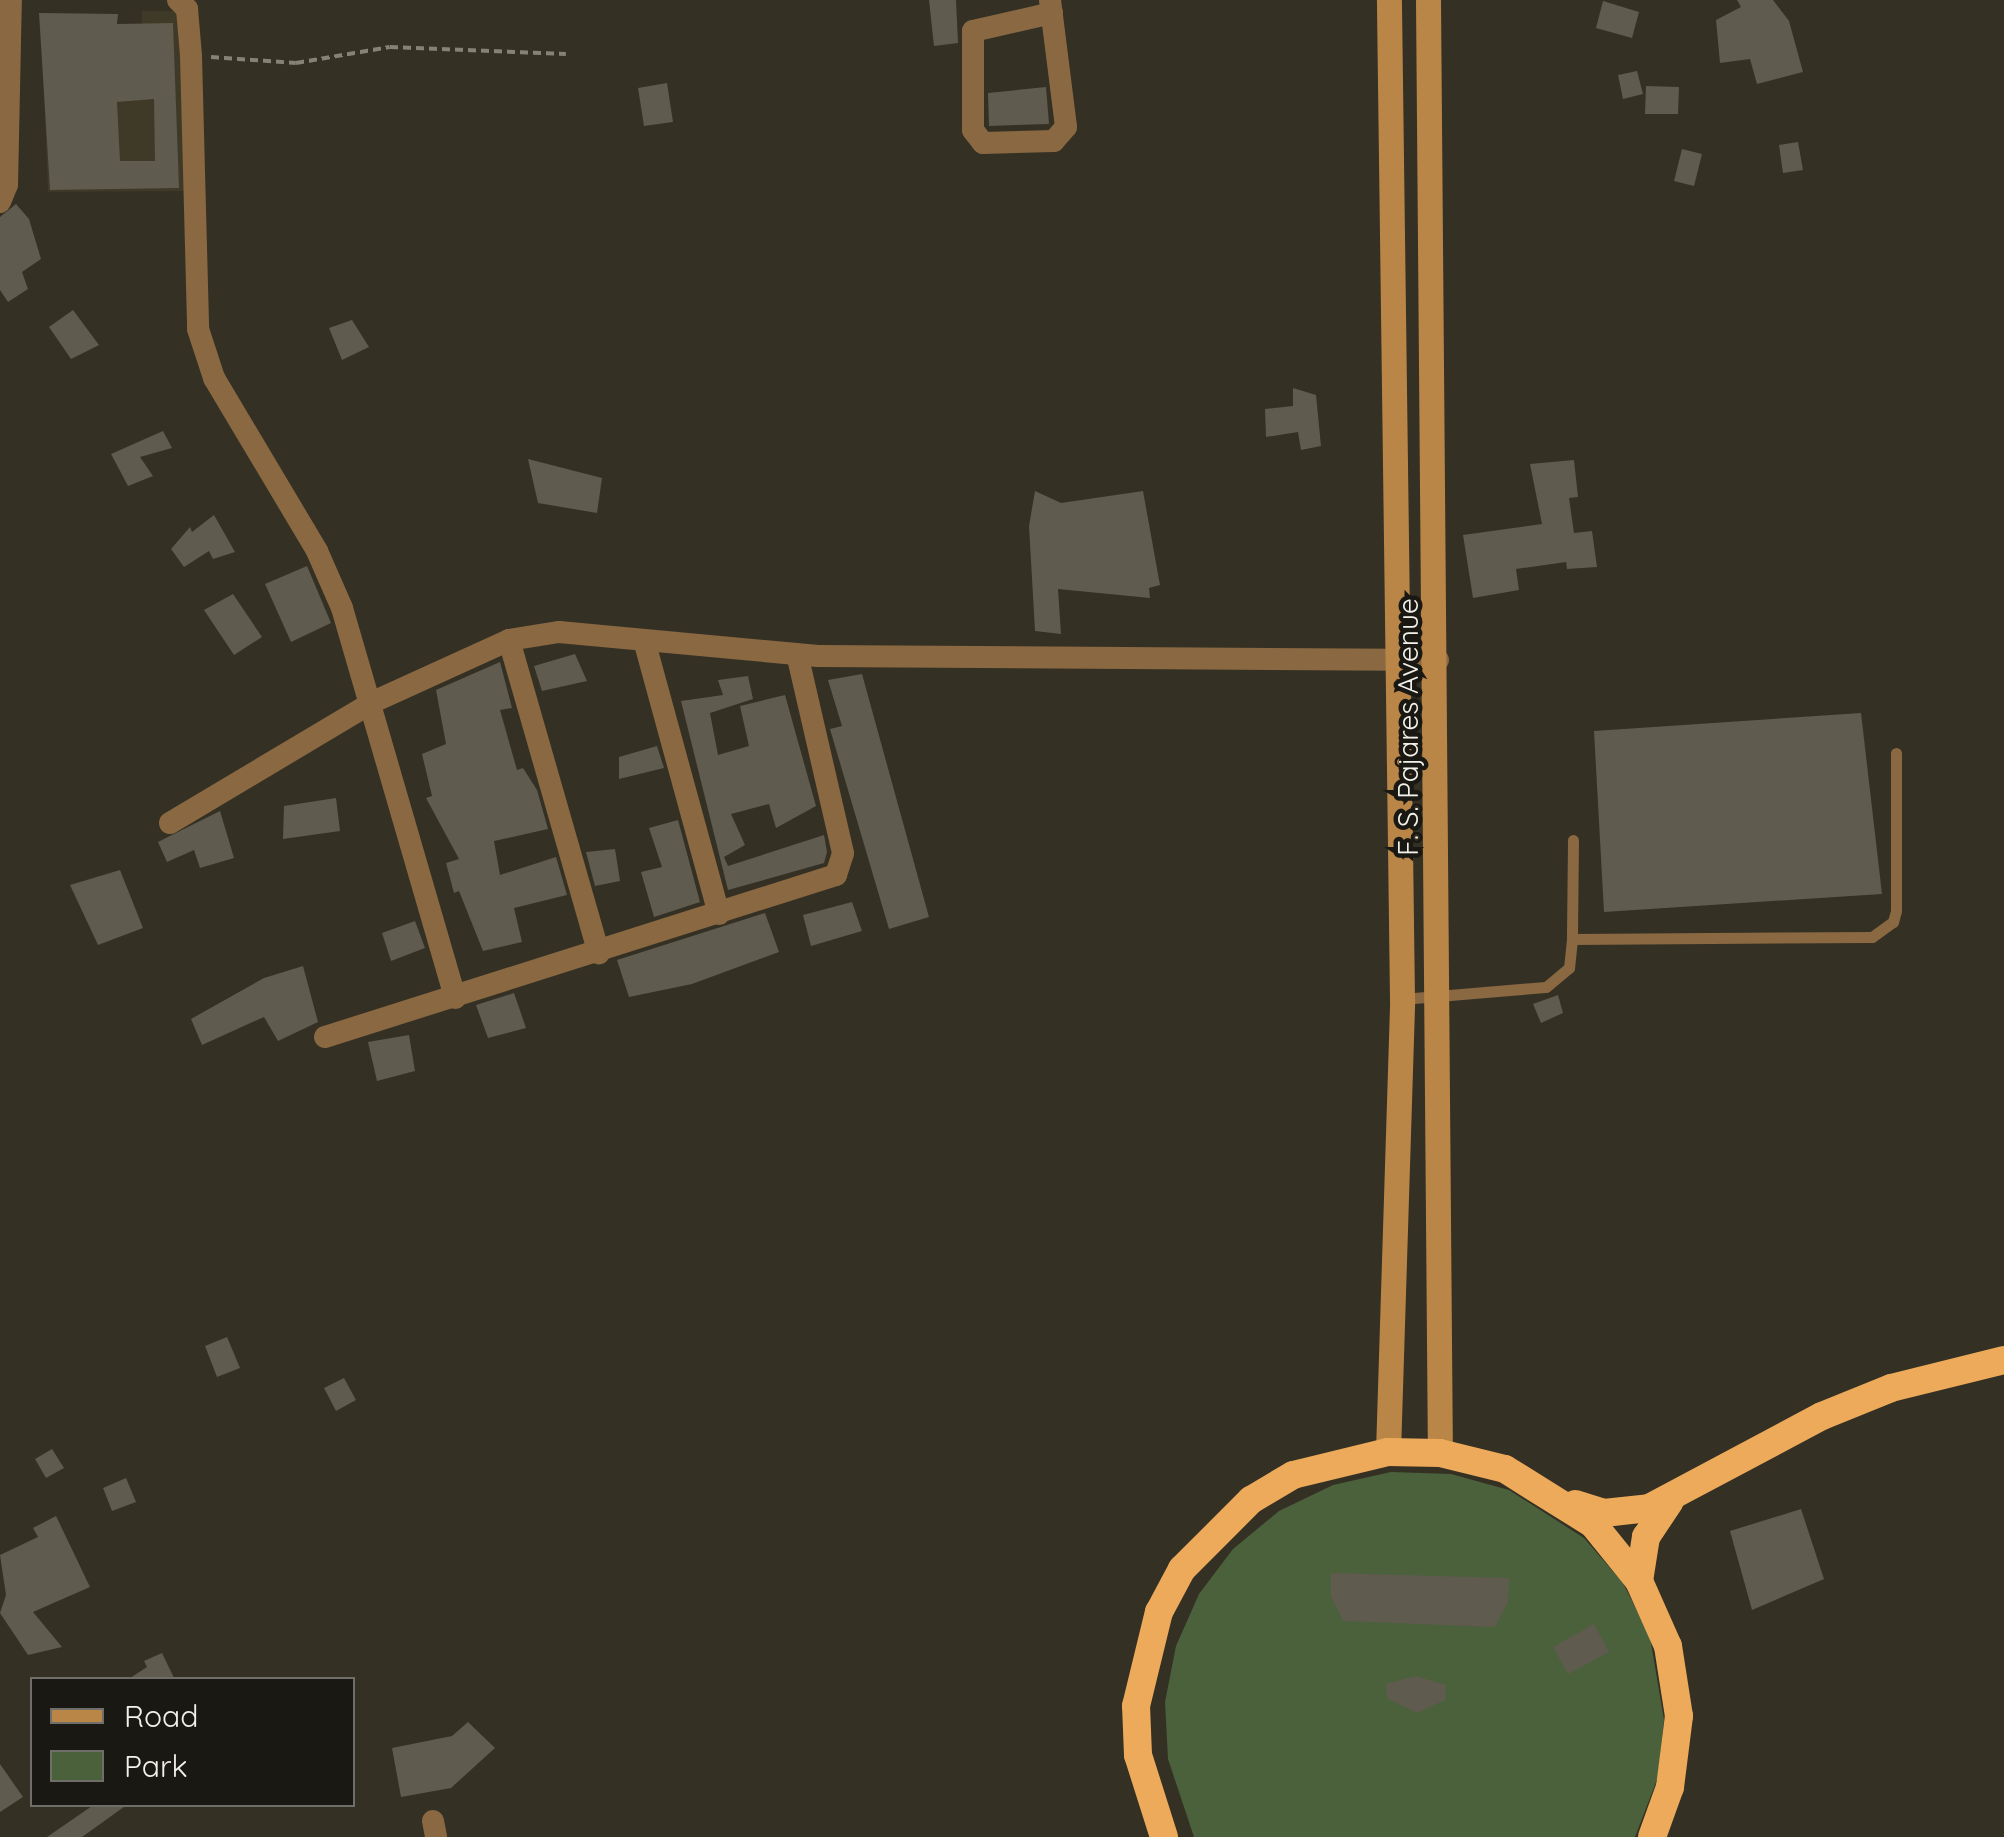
<!DOCTYPE html>
<style>
body{margin:0}
#map{position:relative;width:2004px;height:1837px;overflow:hidden;background:#343024;font-family:Quicksand,sans-serif}
div>[style]{position:absolute}
.built>*{inset:0;background:#3f3927}
.green>*{inset:0;background:#4b613c}
.building>*{inset:0;background:#5f5b4e}
.path>*{height:4px;margin-top:-2px;transform-origin:0;background:repeating-linear-gradient(90deg,#858278 0 8px,transparent 0 13px)}
.service>*{height:11px;margin:-5.5px;padding:0 5.5px;transform-origin:5.5px;border-radius:5.5px;background:#896842}
.minor>*{height:22px;margin:-11px;padding:0 11px;transform-origin:11px;border-radius:11px;background:#896842}
.secondary>*{height:25px;margin:-12.5px;padding:0 12.5px;transform-origin:12.5px;border-radius:12.5px;background:#ba8647}
.trunk>*{height:28px;margin:-14px;padding:0 14px;transform-origin:14px;border-radius:14px;background:#ecaa5a}
span{translate:-50% -50%;white-space:nowrap;text-align:center;line-height:1.15;-webkit-text-stroke:9px #1a1813;paint-order:stroke}
.street-label{font-size:28px;color:#f2f0e8}
.legend{position:absolute;left:30px;top:1677px;width:325px;height:130px;box-sizing:border-box;background:#1a1813;border:2px solid #706e68;margin:0;padding:12px 18px;list-style:none;font-size:30px;color:#f2f0e8}
.legend li{display:flex;align-items:center;gap:20px;height:50px}
.legend b{width:50px;border:2px solid #706e68}
</style>
<div id="map">
<div class="built">
<i style="clip-path:polygon(142px 11px,186px 11px,194px 191px,48px 192px,42px 41px,142px 32px)"></i>
</div>
<div class="green">
<i style="clip-path:polygon(1391px 1472px,1451px 1474px,1509px 1490px,1584px 1538px,1623px 1583px,1650px 1637px,1664px 1720px,1658px 1777px,1635px 1837px,1194px 1837px,1168px 1759px,1165px 1702px,1176px 1646px,1199px 1594px,1233px 1549px,1279px 1511px,1333px 1485px)"></i>
</div>
<div class="building">
<i style="clip-path:polygon(929px 0,956px 0,958px 43px,934px 46px)"></i>
<i style="clip-path:polygon(1737px 0,1773px 0,1789px 21px,1803px 72px,1757px 84px,1750px 59px,1720px 63px,1716px 20px,1741px 7px)"></i>
<i style="clip-path:polygon(1603px 1px,1639px 12px,1632px 38px,1596px 28px)"></i>
<i style="clip-path:polygon(evenodd,39px 13px,118px 14px,117px 24px,173px 23px,179px 188px,50px 190px,39px 13px,154px 99px,155px 161px,120px 161px,117px 102px,154px 99px)"></i>
<i style="clip-path:polygon(1637px 71px,1643px 94px,1623px 99px,1618px 75px)"></i>
<i style="clip-path:polygon(667px 83px,673px 122px,644px 126px,638px 88px)"></i>
<i style="clip-path:polygon(1646px 86px,1679px 87px,1678px 114px,1645px 114px)"></i>
<i style="clip-path:polygon(1046px 87px,1049px 124px,989px 126px,988px 93px)"></i>
<i style="clip-path:polygon(1798px 142px,1803px 170px,1783px 173px,1779px 145px)"></i>
<i style="clip-path:polygon(1682px 149px,1702px 154px,1694px 186px,1674px 181px)"></i>
<i style="clip-path:polygon(16px 204px,29px 219px,41px 259px,22px 272px,28px 289px,8px 302px,0 290px,0 217px)"></i>
<i style="clip-path:polygon(73px 310px,99px 345px,71px 359px,49px 327px)"></i>
<i style="clip-path:polygon(352px 320px,369px 347px,342px 360px,329px 328px)"></i>
<i style="clip-path:polygon(1293px 388px,1316px 395px,1321px 446px,1301px 450px,1298px 432px,1266px 437px,1265px 409px,1293px 406px)"></i>
<i style="clip-path:polygon(163px 431px,172px 448px,140px 457px,153px 476px,128px 486px,111px 454px)"></i>
<i style="clip-path:polygon(528px 459px,602px 478px,597px 513px,538px 503px)"></i>
<i style="clip-path:polygon(1574px 460px,1578px 497px,1569px 498px,1574px 533px,1592px 531px,1597px 567px,1567px 569px,1566px 562px,1516px 569px,1519px 590px,1473px 598px,1463px 535px,1542px 524px,1530px 464px)"></i>
<i style="clip-path:polygon(1035px 491px,1061px 503px,1143px 491px,1160px 585px,1149px 588px,1150px 598px,1058px 589px,1061px 634px,1035px 631px,1029px 526px)"></i>
<i style="clip-path:polygon(214px 515px,235px 552px,213px 559px,209px 551px,184px 567px,171px 549px,190px 527px,192px 532px)"></i>
<i style="clip-path:polygon(307px 566px,331px 623px,291px 642px,265px 584px)"></i>
<i style="clip-path:polygon(233px 594px,262px 637px,234px 655px,204px 610px)"></i>
<i style="clip-path:polygon(575px 654px,587px 681px,542px 691px,534px 666px)"></i>
<i style="clip-path:polygon(500px 662px,512px 708px,500px 710px,517px 770px,523px 768px,537px 790px,548px 829px,494px 841px,500px 875px,556px 857px,567px 895px,514px 908px,522px 942px,483px 951px,459px 891px,454px 893px,446px 863px,459px 859px,426px 798px,432px 796px,422px 754px,446px 744px,436px 690px)"></i>
<i style="clip-path:polygon(862px 674px,929px 917px,889px 929px,830px 729px,842px 726px,828px 680px)"></i>
<i style="clip-path:polygon(748px 676px,753px 699px,710px 713px,718px 755px,749px 746px,740px 706px,785px 695px,816px 806px,776px 828px,769px 804px,731px 814px,745px 845px,724px 857px,728px 866px,824px 835px,827px 852px,824px 863px,728px 890px,681px 701px,723px 695px,718px 680px)"></i>
<i style="clip-path:polygon(1861px 713px,1882px 894px,1604px 912px,1594px 731px)"></i>
<i style="clip-path:polygon(657px 746px,664px 768px,619px 779px,619px 757px)"></i>
<i style="clip-path:polygon(336px 798px,340px 831px,283px 839px,284px 806px)"></i>
<i style="clip-path:polygon(220px 811px,234px 858px,200px 868px,194px 850px,167px 862px,158px 842px)"></i>
<i style="clip-path:polygon(678px 820px,700px 902px,654px 917px,641px 872px,662px 867px,649px 828px)"></i>
<i style="clip-path:polygon(615px 849px,620px 881px,595px 886px,586px 852px)"></i>
<i style="clip-path:polygon(120px 870px,143px 928px,98px 945px,70px 885px)"></i>
<i style="clip-path:polygon(852px 902px,862px 931px,811px 946px,803px 915px)"></i>
<i style="clip-path:polygon(765px 913px,779px 952px,692px 984px,629px 997px,617px 960px)"></i>
<i style="clip-path:polygon(415px 921px,425px 948px,391px 961px,382px 933px)"></i>
<i style="clip-path:polygon(303px 966px,318px 1022px,278px 1041px,264px 1017px,202px 1045px,191px 1019px,264px 978px)"></i>
<i style="clip-path:polygon(514px 993px,526px 1028px,488px 1038px,476px 1005px)"></i>
<i style="clip-path:polygon(1558px 995px,1563px 1013px,1541px 1023px,1533px 1004px)"></i>
<i style="clip-path:polygon(409px 1035px,415px 1071px,377px 1081px,368px 1042px)"></i>
<i style="clip-path:polygon(227px 1337px,240px 1368px,217px 1377px,205px 1346px)"></i>
<i style="clip-path:polygon(344px 1378px,356px 1400px,336px 1411px,324px 1388px)"></i>
<i style="clip-path:polygon(52px 1449px,64px 1468px,46px 1478px,35px 1459px)"></i>
<i style="clip-path:polygon(126px 1478px,136px 1502px,112px 1511px,103px 1488px)"></i>
<i style="clip-path:polygon(1801px 1509px,1824px 1579px,1752px 1610px,1730px 1531px)"></i>
<i style="clip-path:polygon(56px 1516px,90px 1587px,33px 1612px,62px 1647px,28px 1655px,0 1613px,6px 1595px,0 1555px,38px 1537px,33px 1528px)"></i>
<i style="clip-path:polygon(1331px 1573px,1509px 1578px,1508px 1602px,1495px 1627px,1343px 1621px,1331px 1596px)"></i>
<i style="clip-path:polygon(1594px 1624px,1609px 1652px,1568px 1674px,1553px 1647px)"></i>
<i style="clip-path:polygon(162px 1653px,175px 1680px,127px 1680px,147px 1667px,144px 1661px)"></i>
<i style="clip-path:polygon(1416px 1676px,1446px 1685px,1445px 1700px,1417px 1713px,1387px 1698px,1386px 1684px)"></i>
<i style="clip-path:polygon(468px 1722px,495px 1748px,451px 1788px,401px 1797px,392px 1748px,452px 1736px)"></i>
<i style="clip-path:polygon(0 1764px,23px 1797px,0 1812px)"></i>
<i style="clip-path:polygon(95px 1804px,128px 1804px,82px 1837px,47px 1837px)"></i>
</div>
<div class="path">
<i style="left:211px;top:57px;width:85px;rotate:4deg"></i>
<i style="left:296px;top:63px;width:95px;rotate:-9.7deg"></i>
<i style="left:390px;top:47px;width:176px;rotate:2.3deg"></i>
</div>
<div class="service">
<i style="left:1573px;top:840px;width:99px;rotate:90.6deg"></i>
<i style="left:1572px;top:939px;width:300px;rotate:-0.4deg"></i>
<i style="left:1872px;top:937px;width:26px;rotate:-36deg"></i>
<i style="left:1893px;top:922px;width:11px;rotate:-75deg"></i>
<i style="left:1896px;top:911px;width:158px;rotate:-90deg"></i>
<i style="left:1402px;top:999px;width:144px;rotate:-4.8deg"></i>
<i style="left:1546px;top:987px;width:30px;rotate:-40deg"></i>
<i style="left:1569px;top:968px;width:29px;rotate:-84deg"></i>
</div>
<div class="minor">
<i style="left:178px;top:0;width:13px;rotate:45deg"></i>
<i style="left:187px;top:9px;width:47px;rotate:85.1deg"></i>
<i style="left:191px;top:56px;width:273px;rotate:88.5deg"></i>
<i style="left:198px;top:329px;width:52px;rotate:71.9deg"></i>
<i style="left:214px;top:378px;width:201px;rotate:59.2deg"></i>
<i style="left:317px;top:551px;width:62px;rotate:66.3deg"></i>
<i style="left:342px;top:608px;width:406px;rotate:73.8deg"></i>
<i style="left:1050px;top:0;width:128px;rotate:82.8deg"></i>
<i style="left:1066px;top:127px;width:18px;rotate:131deg"></i>
<i style="left:1054px;top:141px;width:71px;rotate:178.4deg"></i>
<i style="left:983px;top:143px;width:16px;rotate:-128deg"></i>
<i style="left:973px;top:130px;width:99px;rotate:-90deg"></i>
<i style="left:973px;top:31px;width:81px;rotate:-12.8deg"></i>
<i style="left:0;top:202px;width:18px;rotate:-68deg"></i>
<i style="left:7px;top:185px;width:185px;rotate:-88.8deg"></i>
<i style="left:509px;top:640px;width:326px;rotate:74deg"></i>
<i style="left:644px;top:640px;width:284px;rotate:74.7deg"></i>
<i style="left:170px;top:823px;width:236px;rotate:-30.8deg"></i>
<i style="left:373px;top:702px;width:149px;rotate:-24.5deg"></i>
<i style="left:509px;top:640px;width:51px;rotate:-9.1deg"></i>
<i style="left:559px;top:632px;width:260px;rotate:5.3deg"></i>
<i style="left:818px;top:656px;width:620px;rotate:0.37deg"></i>
<i style="left:325px;top:1037px;width:536px;rotate:-17.59deg"></i>
<i style="left:836px;top:875px;width:23px;rotate:-72deg"></i>
<i style="left:843px;top:853px;width:204px;rotate:-103deg"></i>
<i style="left:433px;top:1821px;width:16px;rotate:79deg"></i>
</div>
<div class="secondary">
<i style="left:1428px;top:0;width:1453px;rotate:89.53deg"></i>
<i style="left:1388px;top:1452px;width:453px;rotate:-88.2deg"></i>
<i style="left:1402px;top:999px;width:999px;rotate:-90.75deg"></i>
</div>
<div class="trunk">
<i style="left:1575px;top:1504px;width:30px;rotate:17deg"></i>
<i style="left:1604px;top:1513px;width:45px;rotate:-6.3deg"></i>
<i style="left:1649px;top:1508px;width:196px;rotate:-28deg"></i>
<i style="left:1822px;top:1416px;width:74px;rotate:-22.1deg"></i>
<i style="left:1891px;top:1388px;width:116px;rotate:-13.9deg"></i>
<i style="left:1639px;top:1581px;width:45px;rotate:-81deg"></i>
<i style="left:1646px;top:1537px;width:43px;rotate:-56.3deg"></i>
<i style="left:1164px;top:1837px;width:86px;rotate:-107.6deg"></i>
<i style="left:1138px;top:1755px;width:49px;rotate:-92.3deg"></i>
<i style="left:1136px;top:1706px;width:97px;rotate:-76.3deg"></i>
<i style="left:1159px;top:1612px;width:49px;rotate:-61.9deg"></i>
<i style="left:1182px;top:1569px;width:98px;rotate:-45deg"></i>
<i style="left:1251px;top:1500px;width:49px;rotate:-30.8deg"></i>
<i style="left:1293px;top:1475px;width:98px;rotate:-13.6deg"></i>
<i style="left:1388px;top:1452px;width:52px;rotate:1.1deg"></i>
<i style="left:1440px;top:1453px;width:67px;rotate:13.8deg"></i>
<i style="left:1505px;top:1469px;width:104px;rotate:32deg"></i>
<i style="left:1593px;top:1524px;width:73px;rotate:51.1deg"></i>
<i style="left:1639px;top:1581px;width:71px;rotate:66deg"></i>
<i style="left:1668px;top:1646px;width:71px;rotate:81.1deg"></i>
<i style="left:1679px;top:1716px;width:72px;rotate:97.2deg"></i>
<i style="left:1670px;top:1787px;width:53px;rotate:109.8deg"></i>
</div>
<div class="street-label">
<span style="left:1408px;top:727px;rotate:-90deg">F. S. Pajares Avenue</span>
</div>
<ul class="legend">
<li><b style="height:12px;background:#ba8647"></b>Road</li>
<li><b style="height:28px;background:#4b613c"></b>Park</li>
</ul>
</div>
